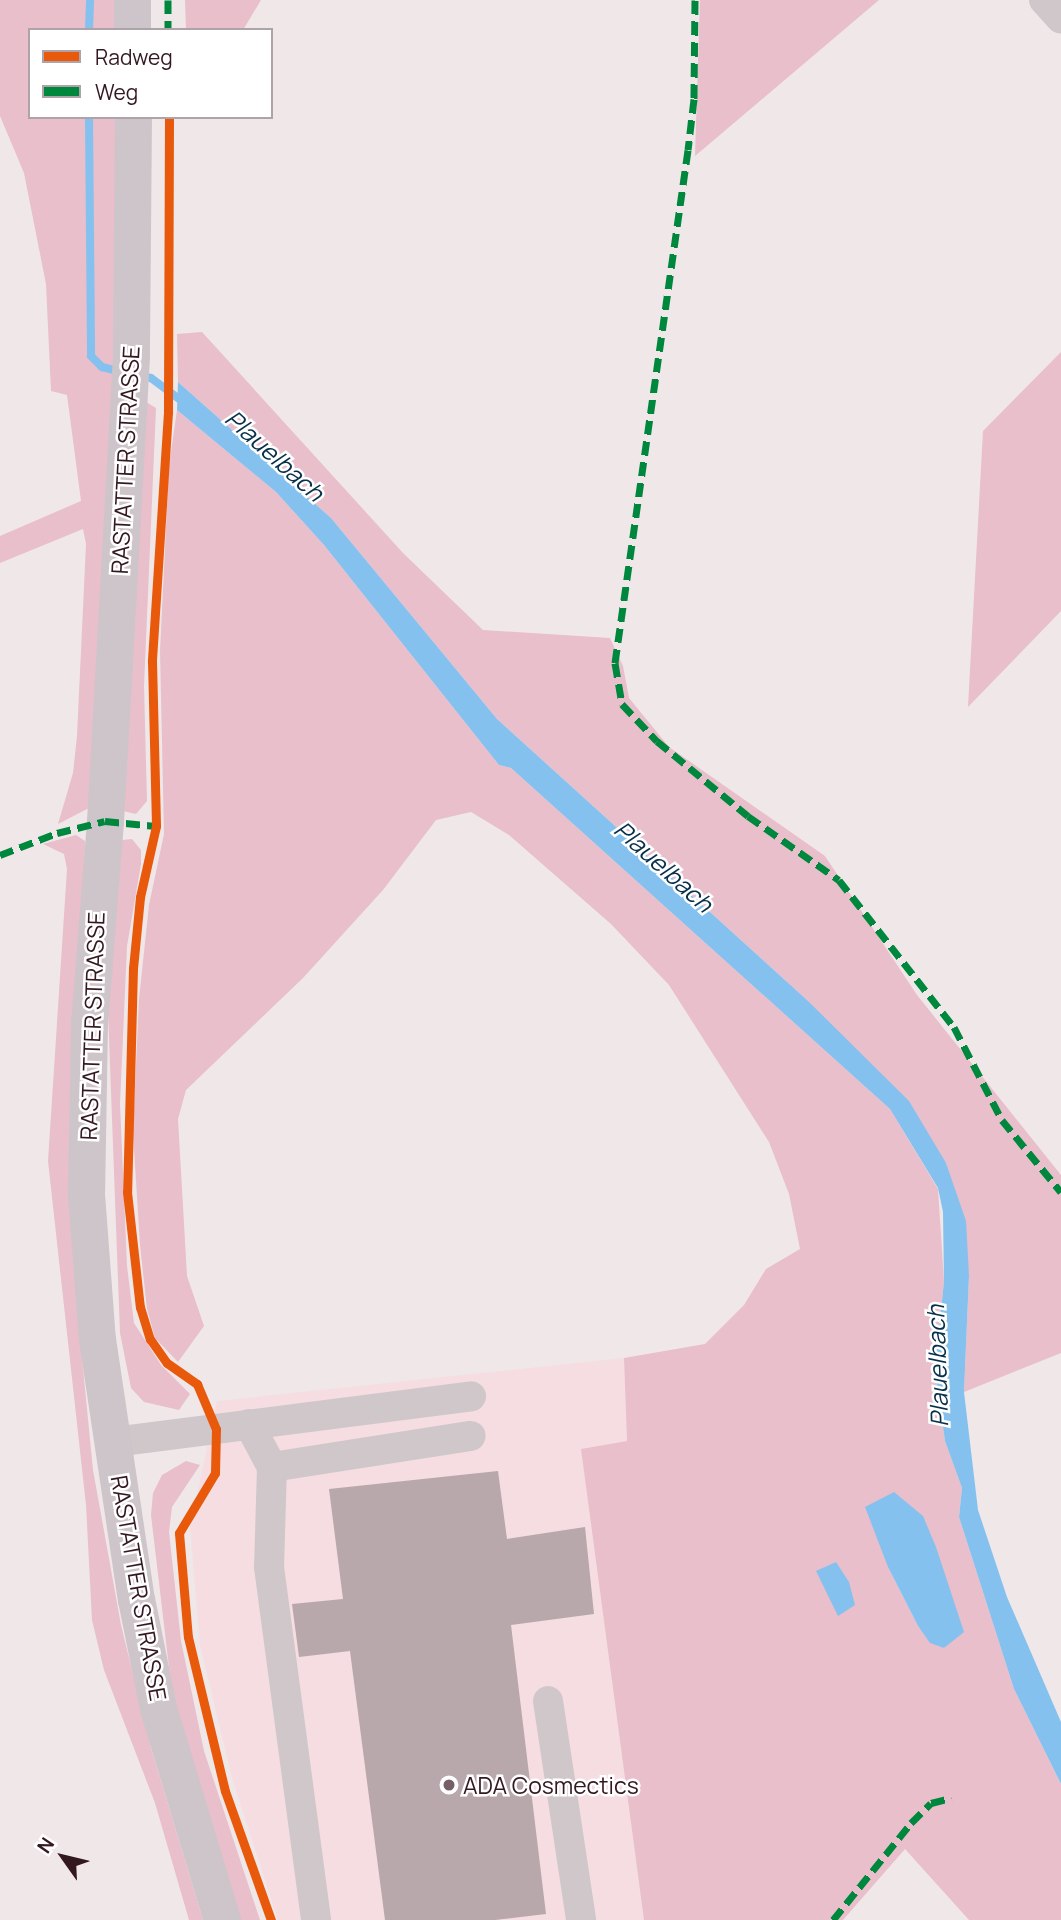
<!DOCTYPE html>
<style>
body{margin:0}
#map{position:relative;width:1061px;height:1920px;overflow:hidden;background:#f0e7e9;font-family:Manrope,sans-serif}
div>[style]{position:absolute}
.built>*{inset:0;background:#f5dde2}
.green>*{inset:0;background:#e8bfca}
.water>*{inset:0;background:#84c1ef}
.stream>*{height:8px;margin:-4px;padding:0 4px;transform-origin:4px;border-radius:4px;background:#84c1ef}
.building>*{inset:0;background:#b8a7ab}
.minor>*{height:30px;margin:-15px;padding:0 15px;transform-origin:15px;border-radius:15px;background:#cfc7c9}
.major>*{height:37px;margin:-18.5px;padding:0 18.5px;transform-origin:18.5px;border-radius:18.5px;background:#cec5ca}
.quiet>*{height:7px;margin-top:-3.5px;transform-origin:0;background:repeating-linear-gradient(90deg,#00873e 0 14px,transparent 0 21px)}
.cycleway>*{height:9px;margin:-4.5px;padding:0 4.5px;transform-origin:4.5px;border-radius:4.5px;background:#e8590c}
.dots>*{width:19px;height:19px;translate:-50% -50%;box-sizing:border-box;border:4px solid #fff;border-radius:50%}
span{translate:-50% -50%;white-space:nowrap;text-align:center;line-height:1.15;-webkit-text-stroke:5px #fff;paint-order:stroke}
.street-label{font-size:23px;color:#341820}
.poi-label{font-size:23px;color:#341820}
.left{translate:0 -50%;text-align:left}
.water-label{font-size:24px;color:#08304a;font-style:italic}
.legend{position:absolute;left:28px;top:28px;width:245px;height:91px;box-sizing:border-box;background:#fff;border:2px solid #aea3a6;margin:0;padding:9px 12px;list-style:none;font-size:21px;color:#341820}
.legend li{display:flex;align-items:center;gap:14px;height:35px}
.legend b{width:35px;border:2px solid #aea3a6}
.north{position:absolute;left:28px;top:1822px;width:70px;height:70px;-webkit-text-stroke:5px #fff;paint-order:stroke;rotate:304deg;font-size:19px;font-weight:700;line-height:28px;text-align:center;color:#341820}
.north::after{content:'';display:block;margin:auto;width:24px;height:32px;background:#341820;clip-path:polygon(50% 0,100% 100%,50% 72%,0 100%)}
</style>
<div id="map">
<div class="built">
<i style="clip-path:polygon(624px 1358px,627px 1441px,581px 1449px,644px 1920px,278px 1920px,232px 1778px,200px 1645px,190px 1528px,217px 1401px)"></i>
</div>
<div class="green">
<i style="clip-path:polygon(0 0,117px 0,117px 30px,30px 30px,30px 117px,117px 117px,116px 324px,89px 808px,58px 824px,73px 773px,77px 736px,86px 544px,83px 529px,0 563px,0 536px,81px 501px,67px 395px,51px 391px,46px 284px,24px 173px,0 116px)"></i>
<i style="clip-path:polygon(185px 0,261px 0,243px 30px,186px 30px)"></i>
<i style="clip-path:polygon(700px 0,879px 0,695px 156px)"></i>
<i style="clip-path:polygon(202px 332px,403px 553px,483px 630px,610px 638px,623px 666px,629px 698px,669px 747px,825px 856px,917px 995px,1061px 1175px,1061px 1353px,964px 1392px,969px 1276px,946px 1163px,807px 1000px,497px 719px,331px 518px,178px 382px,177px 334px)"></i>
<i style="clip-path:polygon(1061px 352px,1061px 611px,968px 707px,983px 431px)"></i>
<i style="clip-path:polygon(141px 399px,156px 408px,144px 686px,147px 801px,136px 814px,123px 811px)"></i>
<i style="clip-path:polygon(evenodd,177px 410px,276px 492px,324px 545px,499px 765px,511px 768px,890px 1109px,938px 1189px,944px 1281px,935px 1370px,945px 1441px,962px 1488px,959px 1517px,1014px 1689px,1061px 1784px,1061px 1920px,969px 1920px,905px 1849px,843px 1920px,644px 1920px,581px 1449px,627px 1441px,624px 1358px,705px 1344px,744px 1305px,766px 1269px,800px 1249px,789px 1194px,769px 1142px,669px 985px,611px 924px,509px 835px,471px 812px,436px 820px,383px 890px,303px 978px,186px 1090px,178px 1119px,187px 1276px,204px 1326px,178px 1362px,155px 1338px,147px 1309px,140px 1245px,133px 1132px,139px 999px,149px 905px,164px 834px,160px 651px,169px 466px,177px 410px,888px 1567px,945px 1648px,930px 1642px,918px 1626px,888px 1567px)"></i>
<i style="clip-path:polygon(76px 835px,85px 841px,77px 1307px,93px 1470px,121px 1625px,151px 1748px,203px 1920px,189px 1920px,155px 1803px,104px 1670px,92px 1620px,86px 1505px,48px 1161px,67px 869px,64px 854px,43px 844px)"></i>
<i style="clip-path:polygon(132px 839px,141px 850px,141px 864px,127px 946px,120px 1104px,127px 1266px,134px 1323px,161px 1365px,190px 1394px,179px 1410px,144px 1402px,131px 1388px,120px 1333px,108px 1011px,122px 840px)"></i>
<i style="clip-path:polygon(186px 1461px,200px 1465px,172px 1507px,169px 1532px,181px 1641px,204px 1751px,260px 1920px,234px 1920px,173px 1701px,151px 1515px,153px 1493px,162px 1475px)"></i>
</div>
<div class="water">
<i style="clip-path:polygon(178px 382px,331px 518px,497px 719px,807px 1000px,909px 1101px,946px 1163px,966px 1221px,969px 1276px,964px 1392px,978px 1510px,1007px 1597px,1061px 1722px,1061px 1784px,1014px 1689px,959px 1517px,962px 1488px,945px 1441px,935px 1370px,944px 1281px,943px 1212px,938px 1188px,890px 1109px,511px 768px,499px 765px,324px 545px,276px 492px,177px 410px)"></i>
<i style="clip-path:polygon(894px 1492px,923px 1516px,936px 1547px,964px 1632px,944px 1648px,930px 1643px,918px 1626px,888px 1567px,865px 1507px)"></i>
<i style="clip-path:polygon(836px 1562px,849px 1582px,855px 1605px,838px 1616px,816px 1571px)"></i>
</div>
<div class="stream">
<i style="left:89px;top:30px;width:30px;rotate:-88deg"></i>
<i style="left:89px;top:117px;width:239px;rotate:89.5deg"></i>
<i style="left:91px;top:356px;width:16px;rotate:45deg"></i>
<i style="left:102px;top:367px;width:21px;rotate:14deg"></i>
<i style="left:138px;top:375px;width:13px;rotate:13deg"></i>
<i style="left:151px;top:378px;width:44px;rotate:36.6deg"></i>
</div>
<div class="building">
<i style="clip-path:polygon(498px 1471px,507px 1539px,585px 1527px,594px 1614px,511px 1625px,546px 1914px,495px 1920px,385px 1920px,350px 1651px,299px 1657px,292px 1604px,343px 1599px,329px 1489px)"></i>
</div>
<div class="minor">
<i style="left:1044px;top:0;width:25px;rotate:48deg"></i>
<i style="left:249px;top:1424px;width:49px;rotate:61.9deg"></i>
<i style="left:272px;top:1467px;width:100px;rotate:91.7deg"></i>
<i style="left:269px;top:1567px;width:356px;rotate:82.4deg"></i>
<i style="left:114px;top:1442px;width:360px;rotate:-7.3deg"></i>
<i style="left:272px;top:1467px;width:201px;rotate:-8.9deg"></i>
<i style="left:548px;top:1701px;width:221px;rotate:81.4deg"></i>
</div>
<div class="major">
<i style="left:132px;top:0;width:30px;rotate:90deg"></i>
<i style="left:133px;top:117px;width:239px;rotate:90.5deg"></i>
<i style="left:131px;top:356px;width:466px;rotate:93.2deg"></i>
<i style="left:105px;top:821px;width:204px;rotate:94.5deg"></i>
<i style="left:89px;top:1024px;width:170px;rotate:91deg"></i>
<i style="left:86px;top:1194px;width:145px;rotate:85.7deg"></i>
<i style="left:97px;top:1339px;width:263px;rotate:81.5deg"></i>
<i style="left:136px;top:1599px;width:111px;rotate:78.6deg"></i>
<i style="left:158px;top:1708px;width:221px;rotate:73.2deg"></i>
</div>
<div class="quiet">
<i style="left:168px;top:0;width:30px;rotate:90deg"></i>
<i style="left:695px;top:0;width:99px;rotate:90.6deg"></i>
<i style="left:694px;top:99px;width:51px;rotate:96.7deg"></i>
<i style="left:688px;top:150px;width:518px;rotate:98.1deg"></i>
<i style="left:615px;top:663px;width:42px;rotate:80.3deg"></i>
<i style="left:622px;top:704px;width:51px;rotate:46.6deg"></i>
<i style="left:657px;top:741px;width:118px;rotate:39.5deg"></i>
<i style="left:748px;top:816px;width:111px;rotate:35.1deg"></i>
<i style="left:839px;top:880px;width:187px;rotate:52deg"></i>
<i style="left:954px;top:1027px;width:105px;rotate:62.7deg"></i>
<i style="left:1002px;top:1120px;width:93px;rotate:50.7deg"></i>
<i style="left:0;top:855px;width:61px;rotate:-21.1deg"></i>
<i style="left:57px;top:833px;width:49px;rotate:-14deg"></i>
<i style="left:105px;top:821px;width:51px;rotate:5.6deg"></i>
<i style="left:833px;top:1920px;width:124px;rotate:-51.2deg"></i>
<i style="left:911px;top:1823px;width:28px;rotate:-45deg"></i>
<i style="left:931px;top:1803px;width:21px;rotate:-14deg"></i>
</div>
<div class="cycleway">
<i style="left:169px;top:117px;width:295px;rotate:90.2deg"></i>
<i style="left:168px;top:412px;width:250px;rotate:93.7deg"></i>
<i style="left:152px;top:661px;width:165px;rotate:88.6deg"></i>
<i style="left:156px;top:826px;width:73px;rotate:102.7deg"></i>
<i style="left:140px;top:897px;width:71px;rotate:95.6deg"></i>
<i style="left:133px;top:968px;width:224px;rotate:91.5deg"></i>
<i style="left:127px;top:1192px;width:116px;rotate:83.6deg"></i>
<i style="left:140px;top:1307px;width:34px;rotate:73deg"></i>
<i style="left:150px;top:1339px;width:29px;rotate:55deg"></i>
<i style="left:167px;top:1363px;width:37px;rotate:35deg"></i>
<i style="left:197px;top:1384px;width:49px;rotate:67.1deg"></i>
<i style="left:216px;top:1429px;width:44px;rotate:91.3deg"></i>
<i style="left:215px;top:1473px;width:70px;rotate:121deg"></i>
<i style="left:179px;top:1533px;width:104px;rotate:85.1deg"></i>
<i style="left:188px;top:1637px;width:158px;rotate:76.5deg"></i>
<i style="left:225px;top:1791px;width:137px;rotate:70.4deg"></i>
</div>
<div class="dots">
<i style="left:449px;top:1785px;background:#766066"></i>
</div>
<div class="street-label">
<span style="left:125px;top:460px;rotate:-87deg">RASTATTER STRASSE</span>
<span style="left:92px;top:1026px;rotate:-88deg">RASTATTER STRASSE</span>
<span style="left:139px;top:1588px;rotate:80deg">RASTATTER STRASSE</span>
</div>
<div class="poi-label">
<span class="left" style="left:463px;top:1785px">ADA Cosmectics</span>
</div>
<div class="water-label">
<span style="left:275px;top:455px;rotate:42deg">Plauelbach</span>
<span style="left:664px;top:866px;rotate:42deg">Plauelbach</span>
<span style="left:937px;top:1366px;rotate:-92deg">Plauelbach</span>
</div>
<ul class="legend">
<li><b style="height:9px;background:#e8590c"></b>Radweg</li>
<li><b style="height:9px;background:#00873e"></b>Weg</li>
</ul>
<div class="north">N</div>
</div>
